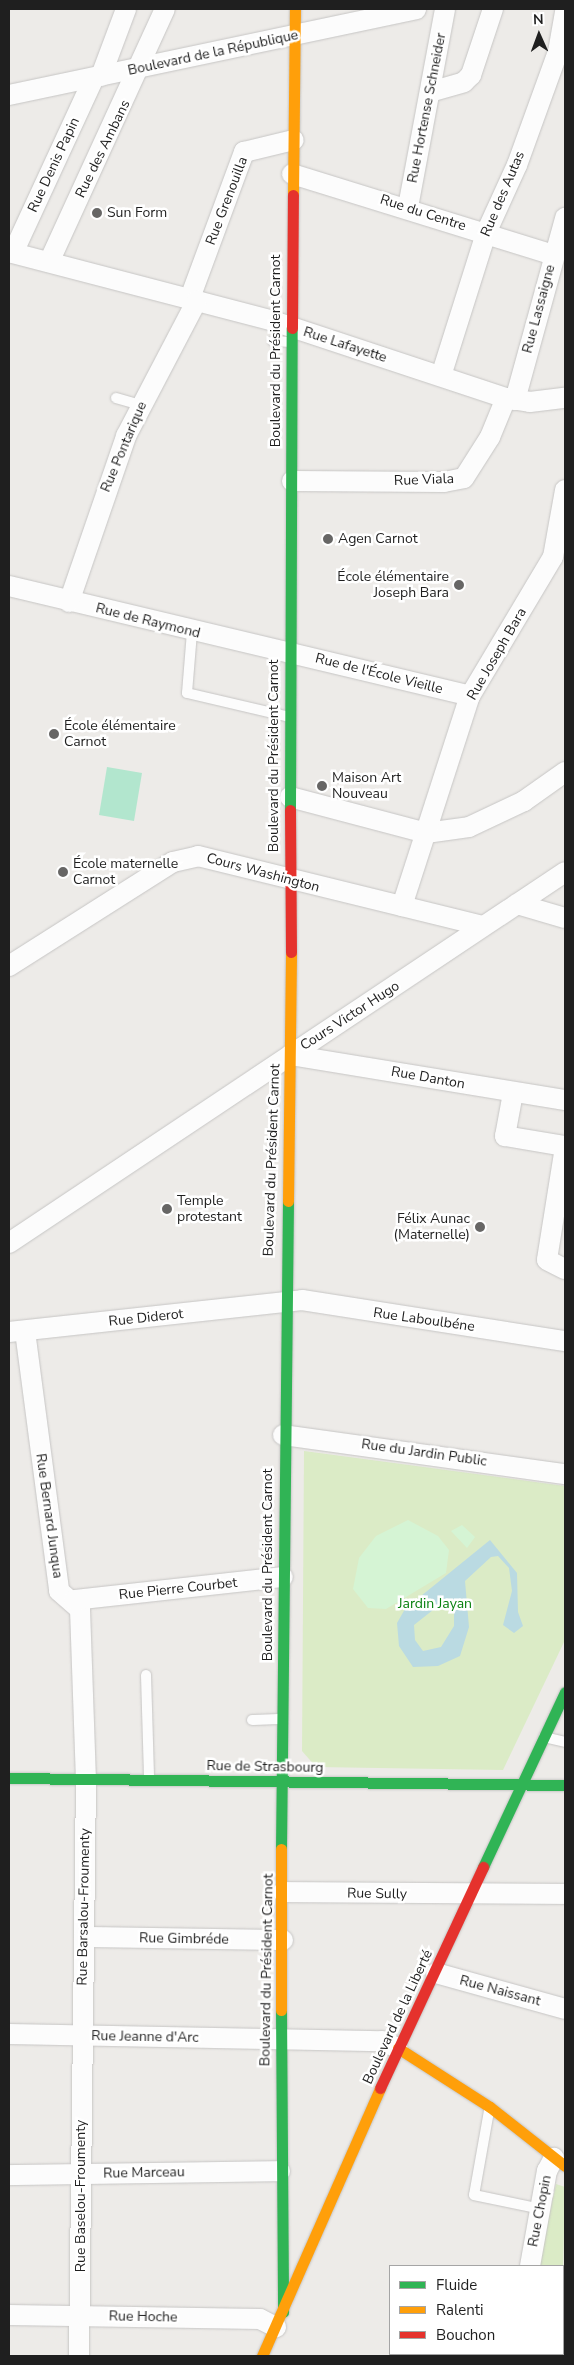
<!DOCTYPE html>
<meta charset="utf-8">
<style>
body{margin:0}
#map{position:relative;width:574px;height:2365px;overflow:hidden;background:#edebe8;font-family:"Nunito Sans",sans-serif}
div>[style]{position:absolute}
.grass>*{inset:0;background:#dbebc6}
.park>*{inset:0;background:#d5f4d4}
.pitch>*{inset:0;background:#b2e6ce}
.water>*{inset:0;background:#badae2}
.roads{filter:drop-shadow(0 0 1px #c6c5c4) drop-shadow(0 0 1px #c6c5c4)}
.lane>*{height:10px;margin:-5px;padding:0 5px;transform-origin:5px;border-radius:5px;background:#fcfcfc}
.street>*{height:20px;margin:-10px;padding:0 10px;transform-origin:10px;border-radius:10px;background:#fcfcfc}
.fast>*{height:11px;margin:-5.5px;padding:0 5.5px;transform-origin:5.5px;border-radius:5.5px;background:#30b455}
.slow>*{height:11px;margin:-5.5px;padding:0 5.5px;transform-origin:5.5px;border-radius:5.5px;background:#ff9f0a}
.jam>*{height:11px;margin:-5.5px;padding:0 5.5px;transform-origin:5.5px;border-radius:5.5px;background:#e5322d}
.dots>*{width:14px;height:14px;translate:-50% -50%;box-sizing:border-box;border:2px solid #fff;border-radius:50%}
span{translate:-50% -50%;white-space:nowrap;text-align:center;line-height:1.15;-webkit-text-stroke:5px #fff;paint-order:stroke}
.street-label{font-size:14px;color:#1f1f1f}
.poi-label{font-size:14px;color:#1f1f1f}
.left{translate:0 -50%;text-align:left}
.right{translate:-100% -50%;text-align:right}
.park-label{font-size:14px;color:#09810f}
.frame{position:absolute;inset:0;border:10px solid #1f1f1f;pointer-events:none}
.legend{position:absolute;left:389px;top:2265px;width:175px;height:90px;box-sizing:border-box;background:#fff;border:1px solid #a5a5a5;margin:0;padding:6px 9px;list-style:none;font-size:15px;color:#1f1f1f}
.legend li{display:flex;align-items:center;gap:10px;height:25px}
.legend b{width:25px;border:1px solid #a5a5a5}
.north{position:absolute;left:514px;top:10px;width:50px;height:50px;-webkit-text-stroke:4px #fff;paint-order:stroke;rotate:358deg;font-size:14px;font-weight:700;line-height:20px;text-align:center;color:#1f1f1f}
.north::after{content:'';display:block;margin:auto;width:18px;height:22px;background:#1f1f1f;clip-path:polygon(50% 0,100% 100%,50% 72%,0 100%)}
</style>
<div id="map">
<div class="grass">
<i style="clip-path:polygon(304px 1451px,565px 1486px,565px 1640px,503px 1770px,316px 1767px,302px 1751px)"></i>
<i style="clip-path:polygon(556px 2184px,565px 2187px,563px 2276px,563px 2266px,538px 2266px)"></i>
</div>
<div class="park">
<i style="clip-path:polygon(408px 1520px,438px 1536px,449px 1550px,446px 1573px,386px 1609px,368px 1608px,353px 1589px,359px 1558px,376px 1536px)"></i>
<i style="clip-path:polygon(462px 1525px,475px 1537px,467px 1548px,451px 1531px)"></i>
</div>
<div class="pitch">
<i style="clip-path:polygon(107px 767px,142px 773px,134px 821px,99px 815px)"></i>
</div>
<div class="water">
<i style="clip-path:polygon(evenodd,490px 1540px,517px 1573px,518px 1612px,523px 1626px,514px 1633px,503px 1625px,512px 1591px,509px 1568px,498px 1556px,491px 1557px,465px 1581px,469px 1627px,460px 1656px,438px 1666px,413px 1667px,399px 1646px,397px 1623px,405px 1609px,490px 1540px,438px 1606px,454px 1612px,454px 1626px,441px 1647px,423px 1651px,415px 1640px,414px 1625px,438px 1606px)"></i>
</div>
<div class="roads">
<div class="lane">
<i style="left:273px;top:341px;width:18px;rotate:3deg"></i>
<i style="left:116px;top:398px;width:26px;rotate:16deg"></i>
<i style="left:192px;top:632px;width:61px;rotate:94.7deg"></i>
<i style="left:187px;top:693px;width:105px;rotate:13.2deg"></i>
<i style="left:146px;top:1675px;width:104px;rotate:88.3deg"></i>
<i style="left:252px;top:1720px;width:28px;rotate:-2deg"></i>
<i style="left:544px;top:1737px;width:22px;rotate:13deg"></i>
<i style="left:489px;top:2111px;width:85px;rotate:100.1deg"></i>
<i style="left:474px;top:2195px;width:68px;rotate:11.8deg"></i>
</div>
<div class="street">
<i style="left:101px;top:76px;width:72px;rotate:-69.5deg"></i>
<i style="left:430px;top:92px;width:35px;rotate:-16deg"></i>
<i style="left:464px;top:82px;width:10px;rotate:-45deg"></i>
<i style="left:471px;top:75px;width:70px;rotate:-71.6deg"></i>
<i style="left:9px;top:95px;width:416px;rotate:-11.9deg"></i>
<i style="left:292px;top:174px;width:274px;rotate:17.2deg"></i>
<i style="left:408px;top:207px;width:201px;rotate:-79.4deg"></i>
<i style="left:9px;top:252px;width:273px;rotate:14.6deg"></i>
<i style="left:273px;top:321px;width:245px;rotate:18.3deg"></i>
<i style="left:506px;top:398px;width:24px;rotate:9deg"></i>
<i style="left:530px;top:402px;width:35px;rotate:-7deg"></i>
<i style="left:13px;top:253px;width:193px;rotate:-65.2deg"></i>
<i style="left:50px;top:260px;width:276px;rotate:-65.4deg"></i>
<i style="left:190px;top:298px;width:156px;rotate:-69.7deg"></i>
<i style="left:244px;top:152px;width:51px;rotate:-13.5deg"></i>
<i style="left:441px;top:376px;width:150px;rotate:-72.5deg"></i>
<i style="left:486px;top:233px;width:75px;rotate:-65.5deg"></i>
<i style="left:517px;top:165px;width:120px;rotate:-70.1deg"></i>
<i style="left:558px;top:52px;width:41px;rotate:-80.1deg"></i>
<i style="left:515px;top:400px;width:189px;rotate:-74.6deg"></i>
<i style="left:292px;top:481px;width:152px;rotate:0.4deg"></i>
<i style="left:444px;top:482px;width:20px;rotate:-11deg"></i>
<i style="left:464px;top:478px;width:49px;rotate:-57.6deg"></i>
<i style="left:490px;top:437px;width:42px;rotate:-67.7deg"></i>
<i style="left:9px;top:586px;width:474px;rotate:13.4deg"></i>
<i style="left:69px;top:602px;width:176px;rotate:-71deg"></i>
<i style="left:126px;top:436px;width:153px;rotate:-62.4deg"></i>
<i style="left:290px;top:797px;width:141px;rotate:14.8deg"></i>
<i style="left:426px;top:833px;width:43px;rotate:-7.9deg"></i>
<i style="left:469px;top:827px;width:61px;rotate:-25.3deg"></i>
<i style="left:524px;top:801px;width:50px;rotate:-35.3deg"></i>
<i style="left:517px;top:904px;width:50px;rotate:16.3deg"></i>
<i style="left:402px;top:906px;width:221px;rotate:-72.1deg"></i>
<i style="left:470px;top:696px;width:162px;rotate:-59.2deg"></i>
<i style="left:553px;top:557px;width:68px;rotate:-79.8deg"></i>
<i style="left:9px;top:966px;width:194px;rotate:-32.4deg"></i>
<i style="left:173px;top:862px;width:26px;rotate:-13deg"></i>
<i style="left:198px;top:856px;width:293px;rotate:13.8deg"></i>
<i style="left:290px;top:1055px;width:279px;rotate:9.3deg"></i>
<i style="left:513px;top:1093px;width:44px;rotate:100.5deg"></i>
<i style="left:505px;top:1136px;width:61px;rotate:9.5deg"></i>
<i style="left:565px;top:1147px;width:114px;rotate:99.1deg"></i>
<i style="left:547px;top:1260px;width:20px;rotate:27deg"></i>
<i style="left:9px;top:1243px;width:668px;rotate:-33.71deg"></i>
<i style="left:25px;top:1331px;width:262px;rotate:82.5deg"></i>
<i style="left:59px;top:1591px;width:28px;rotate:41deg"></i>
<i style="left:80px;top:1609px;width:170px;rotate:88deg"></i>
<i style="left:86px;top:1779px;width:577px;rotate:90.7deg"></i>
<i style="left:9px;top:1332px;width:295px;rotate:-6.2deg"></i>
<i style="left:302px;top:1300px;width:266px;rotate:8.9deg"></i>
<i style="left:283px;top:1435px;width:285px;rotate:7.9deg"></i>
<i style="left:74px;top:1600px;width:210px;rotate:-6.3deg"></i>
<i style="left:283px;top:1892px;width:282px;rotate:0.4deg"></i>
<i style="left:84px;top:1937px;width:199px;rotate:0.9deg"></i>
<i style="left:436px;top:1973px;width:134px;rotate:15.6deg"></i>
<i style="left:9px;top:2034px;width:373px;rotate:1.1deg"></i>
<i style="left:382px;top:2041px;width:17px;rotate:24deg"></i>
<i style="left:9px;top:2175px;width:271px;rotate:-0.8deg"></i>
<i style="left:530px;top:2266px;width:97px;rotate:-79.9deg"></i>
<i style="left:547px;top:2171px;width:15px;rotate:-62deg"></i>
<i style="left:9px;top:2315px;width:251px;rotate:0.9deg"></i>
<i style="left:260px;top:2319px;width:18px;rotate:27deg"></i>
<i style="left:516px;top:2354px;width:2px;rotate:90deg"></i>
</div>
<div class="fast">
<i style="left:290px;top:810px;width:482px;rotate:-89.8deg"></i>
<i style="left:9px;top:1778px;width:556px;rotate:0.72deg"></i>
<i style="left:281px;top:1849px;width:648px;rotate:-89.38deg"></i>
<i style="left:483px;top:1867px;width:193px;rotate:-64.9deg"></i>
<i style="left:281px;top:2010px;width:302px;rotate:89.6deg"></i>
</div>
<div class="slow">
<i style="left:293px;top:195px;width:186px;rotate:-89.4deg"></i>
<i style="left:288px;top:1201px;width:249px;rotate:-89.3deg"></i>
<i style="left:281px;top:2010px;width:161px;rotate:-90deg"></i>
<i style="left:398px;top:2048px;width:109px;rotate:32.7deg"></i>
<i style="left:490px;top:2107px;width:95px;rotate:38.2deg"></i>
<i style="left:262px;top:2356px;width:293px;rotate:-66.2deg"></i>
</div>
<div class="jam">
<i style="left:292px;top:328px;width:133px;rotate:-89.6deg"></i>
<i style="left:290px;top:810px;width:142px;rotate:89.6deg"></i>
<i style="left:380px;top:2088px;width:244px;rotate:-65deg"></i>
</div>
</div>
<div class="dots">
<i style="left:97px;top:213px;background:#676665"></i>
<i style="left:328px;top:539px;background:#676665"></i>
<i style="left:459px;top:585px;background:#676665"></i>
<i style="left:54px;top:734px;background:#676665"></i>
<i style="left:322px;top:786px;background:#676665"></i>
<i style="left:63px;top:872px;background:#676665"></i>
<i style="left:167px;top:1209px;background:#676665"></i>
<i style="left:480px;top:1227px;background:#676665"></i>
</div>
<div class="street-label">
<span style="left:213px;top:53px;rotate:-12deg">Boulevard de la République</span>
<span style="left:427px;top:108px;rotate:-79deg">Rue Hortense Schneider</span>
<span style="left:103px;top:149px;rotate:-64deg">Rue des Ambans</span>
<span style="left:54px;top:165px;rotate:-65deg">Rue Denis Papin</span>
<span style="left:503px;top:194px;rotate:-67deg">Rue des Autas</span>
<span style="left:227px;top:201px;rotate:-69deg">Rue Grenouilla</span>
<span style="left:423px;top:213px;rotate:18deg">Rue du Centre</span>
<span style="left:539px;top:309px;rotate:-75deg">Rue Lassaigne</span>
<span style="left:345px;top:345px;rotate:18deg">Rue Lafayette</span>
<span style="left:276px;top:351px;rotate:-90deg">Boulevard du Président Carnot</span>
<span style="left:124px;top:447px;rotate:-67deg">Rue Pontarique</span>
<span style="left:424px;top:480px;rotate:-2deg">Rue Viala</span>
<span style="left:148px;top:621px;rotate:14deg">Rue de Raymond</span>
<span style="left:497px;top:654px;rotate:-60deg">Rue Joseph Bara</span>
<span style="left:379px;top:674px;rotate:14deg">Rue de l'École Vieille</span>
<span style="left:274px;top:756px;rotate:-90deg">Boulevard du Président Carnot</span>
<span style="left:263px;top:873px;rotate:15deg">Cours Washington</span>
<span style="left:350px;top:1016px;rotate:-33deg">Cours Victor Hugo</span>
<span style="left:428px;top:1078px;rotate:10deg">Rue Danton</span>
<span style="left:272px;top:1160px;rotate:-88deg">Boulevard du Président Carnot</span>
<span style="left:146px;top:1318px;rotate:-6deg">Rue Diderot</span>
<span style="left:424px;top:1320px;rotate:8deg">Rue Laboulbéne</span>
<span style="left:424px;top:1453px;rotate:8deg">Rue du Jardin Public</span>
<span style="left:49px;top:1516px;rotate:82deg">Rue Bernard Junqua</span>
<span style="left:268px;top:1565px;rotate:-90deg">Boulevard du Président Carnot</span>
<span style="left:178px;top:1589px;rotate:-6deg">Rue Pierre Courbet</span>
<span style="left:265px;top:1767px;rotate:1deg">Rue de Strasbourg</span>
<span style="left:377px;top:1894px;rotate:1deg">Rue Sully</span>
<span style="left:84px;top:1907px;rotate:-89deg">Rue Barsalou-Froumenty</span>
<span style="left:184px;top:1939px;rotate:1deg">Rue Gimbréde</span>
<span style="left:267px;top:1970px;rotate:-89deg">Boulevard du Président Carnot</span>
<span style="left:500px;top:1991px;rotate:15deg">Rue Naissant</span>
<span style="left:398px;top:2017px;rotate:-65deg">Boulevard de la Liberté</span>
<span style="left:145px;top:2037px;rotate:1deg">Rue Jeanne d'Arc</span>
<span style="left:144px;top:2173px;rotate:-1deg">Rue Marceau</span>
<span style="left:81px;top:2196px;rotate:-90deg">Rue Baselou-Froumenty</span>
<span style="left:540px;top:2211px;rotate:-79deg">Rue Chopin</span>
<span style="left:143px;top:2317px;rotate:1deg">Rue Hoche</span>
</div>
<div class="poi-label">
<span class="left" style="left:107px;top:213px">Sun Form</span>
<span class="left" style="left:338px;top:539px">Agen Carnot</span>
<span class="right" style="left:449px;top:585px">École élémentaire<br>Joseph Bara</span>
<span class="left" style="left:64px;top:734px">École élémentaire<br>Carnot</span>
<span class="left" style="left:332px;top:786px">Maison Art<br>Nouveau</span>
<span class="left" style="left:73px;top:872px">École maternelle<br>Carnot</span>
<span class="left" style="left:177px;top:1209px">Temple<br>protestant</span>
<span class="right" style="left:470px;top:1227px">Félix Aunac<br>(Maternelle)</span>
</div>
<div class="park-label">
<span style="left:435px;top:1604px">Jardin Jayan</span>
</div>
<div class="frame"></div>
<ul class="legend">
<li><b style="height:6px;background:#30b455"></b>Fluide</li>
<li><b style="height:6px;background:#ff9f0a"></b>Ralenti</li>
<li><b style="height:6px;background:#e5322d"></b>Bouchon</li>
</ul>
<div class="north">N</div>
</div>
